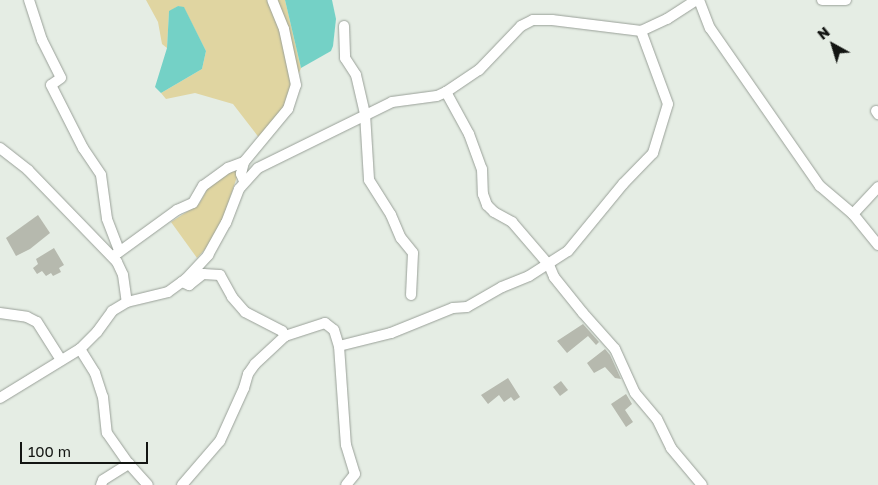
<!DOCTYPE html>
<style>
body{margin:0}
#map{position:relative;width:878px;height:485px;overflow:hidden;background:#e5ede4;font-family:"Golos Text",sans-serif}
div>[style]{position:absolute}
.green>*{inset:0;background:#e0d5a1}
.water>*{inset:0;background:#74d1c6}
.building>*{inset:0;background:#b6b9ae}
.roads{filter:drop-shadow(0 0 1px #99a098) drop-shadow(0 0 1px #99a098)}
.minor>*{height:10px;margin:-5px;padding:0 5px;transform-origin:5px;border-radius:5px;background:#fff}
span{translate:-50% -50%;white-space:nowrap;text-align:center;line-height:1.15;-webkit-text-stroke:4px #e5ede4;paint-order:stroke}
.north{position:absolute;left:808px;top:20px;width:50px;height:50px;-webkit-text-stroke:4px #e5ede4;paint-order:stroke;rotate:321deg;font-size:14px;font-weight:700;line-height:20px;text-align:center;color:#131512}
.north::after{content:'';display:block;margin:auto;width:18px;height:22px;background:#131512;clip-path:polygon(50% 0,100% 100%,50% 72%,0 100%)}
.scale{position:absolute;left:20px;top:442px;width:128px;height:22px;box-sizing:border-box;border:2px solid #131512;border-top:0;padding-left:6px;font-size:15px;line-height:18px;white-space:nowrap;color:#131512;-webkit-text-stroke:4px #e5ede4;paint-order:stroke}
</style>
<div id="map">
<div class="green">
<i style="clip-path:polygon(146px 0,285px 0,301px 68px,282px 117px,260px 139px,233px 104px,195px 93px,166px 99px,161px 93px,202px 69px,206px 51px,184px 8px,178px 6px,169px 12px,167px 48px,162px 44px,158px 22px)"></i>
<i style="clip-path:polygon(240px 168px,221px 224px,209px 245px,197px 258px,171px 222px,199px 204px,208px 188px,230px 171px)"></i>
</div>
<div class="water">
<i style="clip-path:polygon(285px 0,332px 0,336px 19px,333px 46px,331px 51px,301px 68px)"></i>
<i style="clip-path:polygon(178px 6px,184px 7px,206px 51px,202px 69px,161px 93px,155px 87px,167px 48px,169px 11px)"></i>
</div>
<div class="building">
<i style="clip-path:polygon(38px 215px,50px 233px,30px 249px,16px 256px,6px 238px)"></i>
<i style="clip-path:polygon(54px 248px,64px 265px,59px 268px,61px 272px,53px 276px,51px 273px,46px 276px,42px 271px,37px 274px,33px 268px,38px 264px,36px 259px)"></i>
<i style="clip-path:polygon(583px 324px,599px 342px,596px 345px,588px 336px,567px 353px,557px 341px)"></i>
<i style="clip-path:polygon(605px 349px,610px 355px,621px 379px,615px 378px,605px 367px,594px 373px,587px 363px)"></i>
<i style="clip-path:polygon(508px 378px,520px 397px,514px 401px,511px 397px,504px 402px,499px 395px,488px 404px,481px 395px)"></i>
<i style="clip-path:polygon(561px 381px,568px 390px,560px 396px,553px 387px)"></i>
<i style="clip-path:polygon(626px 394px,632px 404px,625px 410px,633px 422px,626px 427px,611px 404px)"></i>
</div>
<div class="roads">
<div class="minor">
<i style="left:29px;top:0;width:42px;rotate:72deg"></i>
<i style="left:42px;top:40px;width:42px;rotate:63.4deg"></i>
<i style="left:61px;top:78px;width:12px;rotate:145deg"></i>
<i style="left:51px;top:85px;width:71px;rotate:63.1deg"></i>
<i style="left:83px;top:148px;width:32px;rotate:56deg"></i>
<i style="left:101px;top:175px;width:44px;rotate:82.2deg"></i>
<i style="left:107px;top:219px;width:34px;rotate:69deg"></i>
<i style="left:699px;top:0;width:30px;rotate:69deg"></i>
<i style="left:710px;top:28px;width:193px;rotate:55.2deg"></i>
<i style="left:820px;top:186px;width:43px;rotate:40.3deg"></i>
<i style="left:853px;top:214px;width:40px;rotate:51deg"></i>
<i style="left:822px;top:0;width:24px"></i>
<i style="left:344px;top:26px;width:32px;rotate:88deg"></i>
<i style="left:345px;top:58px;width:20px;rotate:57deg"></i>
<i style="left:356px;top:75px;width:40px;rotate:77deg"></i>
<i style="left:365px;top:114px;width:66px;rotate:86.5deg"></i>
<i style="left:369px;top:180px;width:41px;rotate:57.8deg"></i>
<i style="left:391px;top:215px;width:25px;rotate:67deg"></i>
<i style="left:401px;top:238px;width:19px;rotate:51deg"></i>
<i style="left:413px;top:253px;width:42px;rotate:92.7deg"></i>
<i style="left:446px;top:92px;width:48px;rotate:61.3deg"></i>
<i style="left:469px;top:134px;width:37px;rotate:70deg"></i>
<i style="left:482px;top:169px;width:25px;rotate:88deg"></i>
<i style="left:483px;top:194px;width:12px;rotate:70deg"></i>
<i style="left:487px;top:205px;width:10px;rotate:45deg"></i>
<i style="left:494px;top:212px;width:21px;rotate:29deg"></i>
<i style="left:512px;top:222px;width:57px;rotate:49.3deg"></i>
<i style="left:549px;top:265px;width:13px;rotate:67deg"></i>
<i style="left:554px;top:277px;width:46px;rotate:51.1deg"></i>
<i style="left:583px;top:313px;width:48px;rotate:48.4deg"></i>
<i style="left:615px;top:349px;width:48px;rotate:65.6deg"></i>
<i style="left:635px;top:393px;width:34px;rotate:50deg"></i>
<i style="left:657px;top:419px;width:32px;rotate:64deg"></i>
<i style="left:671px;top:448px;width:48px;rotate:50deg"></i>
<i style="left:876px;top:111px;width:4px;rotate:56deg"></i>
<i style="left:0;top:148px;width:36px;rotate:38deg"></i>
<i style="left:28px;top:170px;width:128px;rotate:45.9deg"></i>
<i style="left:117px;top:262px;width:14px;rotate:65deg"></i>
<i style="left:123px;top:275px;width:27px;rotate:82deg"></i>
<i style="left:244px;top:181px;width:8px;rotate:-113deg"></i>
<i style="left:241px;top:174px;width:12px;rotate:-76deg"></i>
<i style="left:244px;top:162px;width:69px;rotate:-50.3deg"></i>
<i style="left:288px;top:109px;width:25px;rotate:-72deg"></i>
<i style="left:296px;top:85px;width:57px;rotate:-102.1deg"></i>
<i style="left:284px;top:29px;width:31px;rotate:-112deg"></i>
<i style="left:853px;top:214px;width:37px;rotate:-47deg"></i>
<i style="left:115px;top:255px;width:77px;rotate:-36deg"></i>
<i style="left:177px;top:210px;width:17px;rotate:-24deg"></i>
<i style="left:193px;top:203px;width:20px;rotate:-60deg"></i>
<i style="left:203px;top:186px;width:31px;rotate:-36deg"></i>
<i style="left:228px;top:168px;width:17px;rotate:-21deg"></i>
<i style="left:182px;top:282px;width:8px;rotate:23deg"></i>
<i style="left:189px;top:285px;width:18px;rotate:-38deg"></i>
<i style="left:203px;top:274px;width:17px;rotate:3deg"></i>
<i style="left:220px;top:275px;width:25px;rotate:61deg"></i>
<i style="left:232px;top:297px;width:20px;rotate:49deg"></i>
<i style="left:245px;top:312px;width:42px;rotate:27.2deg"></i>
<i style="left:282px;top:331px;width:6px;rotate:59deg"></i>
<i style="left:0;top:313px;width:27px;rotate:8deg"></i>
<i style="left:27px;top:317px;width:11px;rotate:27deg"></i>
<i style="left:37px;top:322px;width:45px;rotate:57.7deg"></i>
<i style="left:339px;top:346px;width:54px;rotate:-14deg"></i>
<i style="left:391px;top:333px;width:67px;rotate:-22deg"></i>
<i style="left:453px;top:308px;width:14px;rotate:-4deg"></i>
<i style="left:467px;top:307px;width:40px;rotate:-29.7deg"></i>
<i style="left:502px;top:287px;width:29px;rotate:-22deg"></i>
<i style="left:529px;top:276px;width:46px;rotate:-32.7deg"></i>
<i style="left:568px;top:251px;width:87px;rotate:-50.6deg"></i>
<i style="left:623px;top:184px;width:43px;rotate:-45.9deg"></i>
<i style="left:653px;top:153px;width:51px;rotate:-73deg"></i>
<i style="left:668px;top:104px;width:78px;rotate:-110.3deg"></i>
<i style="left:80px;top:349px;width:28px;rotate:58deg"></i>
<i style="left:95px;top:373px;width:25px;rotate:72deg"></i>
<i style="left:103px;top:397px;width:36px;rotate:84deg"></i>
<i style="left:107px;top:433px;width:38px;rotate:55deg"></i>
<i style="left:129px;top:464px;width:28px;rotate:48deg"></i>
<i style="left:0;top:398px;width:94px;rotate:-31.5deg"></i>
<i style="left:80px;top:349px;width:24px;rotate:-45deg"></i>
<i style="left:97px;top:332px;width:26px;rotate:-54deg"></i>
<i style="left:112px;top:311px;width:17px;rotate:-31deg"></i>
<i style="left:127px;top:302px;width:42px;rotate:-13.7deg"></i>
<i style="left:168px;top:292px;width:22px;rotate:-36deg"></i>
<i style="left:186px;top:279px;width:33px;rotate:-47deg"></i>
<i style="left:208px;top:255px;width:37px;rotate:-61deg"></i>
<i style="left:226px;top:223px;width:36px;rotate:-69deg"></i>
<i style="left:239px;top:189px;width:28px;rotate:-48deg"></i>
<i style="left:258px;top:168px;width:149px;rotate:-26.2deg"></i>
<i style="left:392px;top:102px;width:45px;rotate:-7.6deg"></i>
<i style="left:437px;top:96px;width:10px;rotate:-24deg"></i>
<i style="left:446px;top:92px;width:40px;rotate:-34deg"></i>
<i style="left:479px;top:70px;width:61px;rotate:-46.3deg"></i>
<i style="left:521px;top:26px;width:13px;rotate:-27deg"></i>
<i style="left:533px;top:20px;width:19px"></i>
<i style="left:552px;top:20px;width:90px;rotate:7deg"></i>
<i style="left:641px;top:31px;width:29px;rotate:-25deg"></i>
<i style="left:667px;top:19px;width:35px;rotate:-33deg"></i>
<i style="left:101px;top:485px;width:5px;rotate:-68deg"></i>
<i style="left:103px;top:480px;width:31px;rotate:-32deg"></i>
<i style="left:182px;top:485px;width:58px;rotate:-49.2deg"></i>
<i style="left:220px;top:441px;width:58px;rotate:-65.6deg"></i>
<i style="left:244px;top:388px;width:15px;rotate:-74deg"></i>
<i style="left:248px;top:374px;width:12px;rotate:-55deg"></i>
<i style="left:255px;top:364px;width:41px;rotate:-43deg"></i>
<i style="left:285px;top:336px;width:42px;rotate:-18deg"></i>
<i style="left:325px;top:323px;width:11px;rotate:38deg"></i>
<i style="left:334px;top:330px;width:17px;rotate:73deg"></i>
<i style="left:339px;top:346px;width:99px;rotate:86deg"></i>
<i style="left:346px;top:445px;width:30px;rotate:73deg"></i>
<i style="left:355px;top:474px;width:14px;rotate:129deg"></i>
</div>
</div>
<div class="north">N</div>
<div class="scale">100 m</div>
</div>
